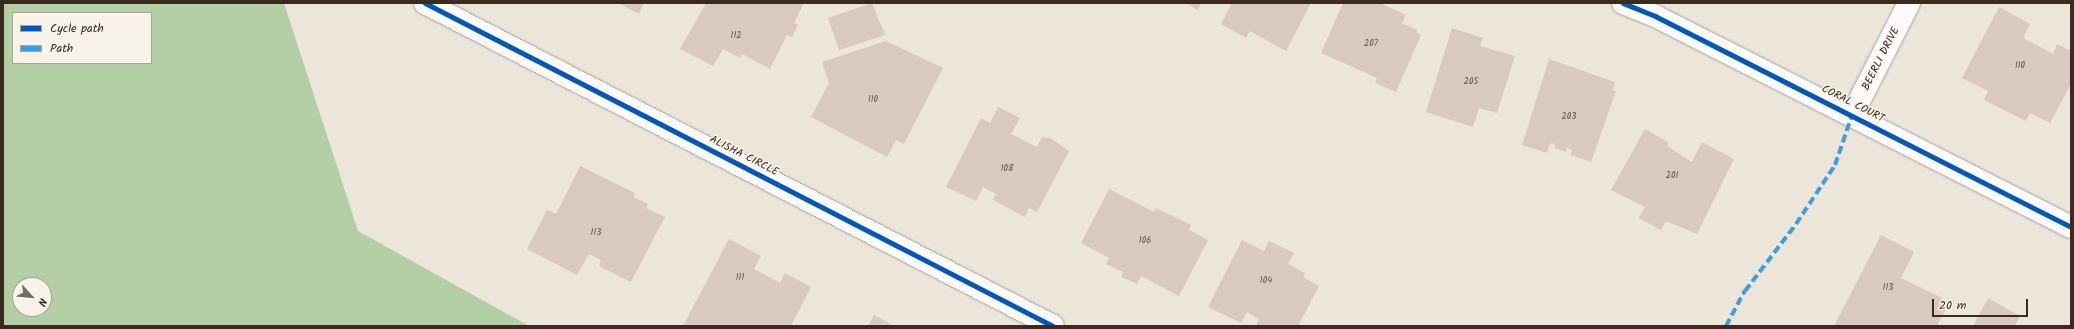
<!DOCTYPE html>
<style>
body{margin:0}
#map{position:relative;width:2074px;height:329px;overflow:hidden;background:#ebe5da;font-family:Kalam,sans-serif}
div>[style]{position:absolute}
.forest>*{inset:0;background:#b3cea4}
.building>*{inset:0;background:#dac9c1}
.roads{filter:drop-shadow(0 0 1px #a8a29b) drop-shadow(0 0 1px #a8a29b)}
.minor>*{height:22px;margin:-11px;padding:0 11px;transform-origin:11px;border-radius:11px;background:#fcfbf9}
.quiet>*{height:4px;margin-top:-2px;transform-origin:0;background:repeating-linear-gradient(90deg,#3f9ce0 0 8px,transparent 0 12px)}
.cycleway>*{height:5px;margin:-2.5px;padding:0 2.5px;transform-origin:2.5px;border-radius:2.5px;background:#0057b8}
span{translate:-50% -50%;white-space:nowrap;text-align:center;line-height:1.15;-webkit-text-stroke:3px #f7f3e8;paint-order:stroke}
.number-label{font-size:9px;color:#635247}
.number-label span{-webkit-text-stroke-width:0}
.street-label{font-size:11px;color:#3b2a1e}
.frame{position:absolute;inset:0;border:4px solid #3b2a1e;pointer-events:none}
.legend{position:absolute;left:12px;top:12px;width:140px;height:52px;box-sizing:border-box;background:#f7f3e8;border:1px solid #aca397;margin:0;padding:5px 7px;list-style:none;font-size:12px;color:#3b2a1e}
.legend li{display:flex;align-items:center;gap:8px;height:20px}
.legend b{width:20px;border:1px solid #aca397}
.north{position:absolute;left:12px;top:277px;width:40px;height:40px;box-sizing:border-box;background:#f7f3e8;border:1px solid #aca397;border-radius:50%;rotate:117deg;font-size:11px;font-weight:700;line-height:16px;text-align:center;color:#3b2a1e}
.north::after{content:'';display:block;margin:auto;width:14px;height:18px;background:#796b60;clip-path:polygon(50% 0,100% 100%,50% 72%,0 100%)}
.scale{position:absolute;left:1932px;top:299px;width:96px;height:18px;box-sizing:border-box;border:2px solid #3b2a1e;border-top:0;padding-left:5px;font-size:12px;line-height:14px;white-space:nowrap;color:#3b2a1e;-webkit-text-stroke:3px #f7f3e8;paint-order:stroke}
</style>
<div id="map">
<div class="forest">
<i style="clip-path:polygon(evenodd,3px 3px,284px 3px,358px 231px,529px 326px,3px 326px,3px 3px,13px 13px,151px 13px,151px 63px,13px 63px,13px 13px,3px 3px,20px 285px,44px 285px,44px 309px,20px 309px,20px 285px)"></i>
</div>
<div class="building">
<i style="clip-path:polygon(618px 3px,644px 3px,639px 14px)"></i>
<i style="clip-path:polygon(706px 3px,804px 3px,794px 23px,798px 25px,792px 37px,787px 35px,770px 69px,742px 54px,740px 58px,723px 49px,713px 66px,680px 49px)"></i>
<i style="clip-path:polygon(872px 3px,885px 35px,839px 50px,828px 18px)"></i>
<i style="clip-path:polygon(1185px 3px,1201px 3px,1198px 10px)"></i>
<i style="clip-path:polygon(1232px 3px,1311px 3px,1286px 51px,1250px 31px,1246px 38px,1221px 24px)"></i>
<i style="clip-path:polygon(1343px 3px,1380px 3px,1406px 15px,1402px 23px,1417px 30px,1416px 32px,1421px 35px,1396px 92px,1375px 83px,1377px 78px,1321px 53px)"></i>
<i style="clip-path:polygon(1999px 7px,2030px 24px,2023px 38px,2053px 54px,2057px 44px,2071px 51px,2071px 84px,2050px 123px,2030px 113px,2026px 121px,1984px 100px,1988px 91px,1962px 78px)"></i>
<i style="clip-path:polygon(1452px 28px,1483px 38px,1480px 46px,1515px 56px,1497px 113px,1479px 108px,1473px 127px,1426px 112px)"></i>
<i style="clip-path:polygon(886px 41px,943px 68px,904px 144px,896px 140px,887px 157px,811px 117px,829px 83px,822px 62px)"></i>
<i style="clip-path:polygon(1549px 59px,1615px 82px,1613px 90px,1616px 91px,1591px 162px,1571px 155px,1572px 150px,1567px 148px,1566px 152px,1554px 148px,1555px 144px,1550px 143px,1547px 153px,1522px 145px)"></i>
<i style="clip-path:polygon(998px 107px,1020px 118px,1011px 134px,1037px 147px,1042px 137px,1050px 138px,1069px 151px,1037px 212px,1029px 208px,1025px 217px,993px 200px,996px 194px,983px 187px,976px 201px,946px 187px,981px 118px,990px 123px)"></i>
<i style="clip-path:polygon(1645px 129px,1669px 143px,1667px 146px,1692px 162px,1702px 142px,1734px 159px,1697px 234px,1666px 221px,1661px 230px,1639px 218px,1645px 207px,1611px 190px)"></i>
<i style="clip-path:polygon(580px 166px,635px 193px,634px 197px,648px 204px,646px 208px,665px 217px,631px 282px,599px 266px,601px 260px,589px 254px,577px 275px,527px 249px,547px 210px,556px 214px)"></i>
<i style="clip-path:polygon(1109px 189px,1154px 212px,1156px 208px,1191px 225px,1189px 230px,1208px 240px,1179px 296px,1141px 276px,1137px 284px,1121px 277px,1123px 272px,1106px 264px,1109px 258px,1081px 243px)"></i>
<i style="clip-path:polygon(1881px 235px,1914px 252px,1901px 278px,1942px 298px,1940px 301px,1948px 305px,1937px 326px,1834px 326px)"></i>
<i style="clip-path:polygon(729px 239px,761px 256px,754px 269px,780px 283px,785px 273px,811px 287px,791px 326px,683px 326px)"></i>
<i style="clip-path:polygon(1242px 240px,1264px 251px,1269px 241px,1294px 253px,1288px 264px,1305px 273px,1303px 277px,1319px 286px,1298px 326px,1256px 326px,1259px 319px,1247px 312px,1241px 323px,1208px 307px)"></i>
<i style="clip-path:polygon(1988px 298px,2020px 316px,2015px 326px,1973px 326px)"></i>
<i style="clip-path:polygon(874px 315px,895px 326px,868px 326px)"></i>
</div>
<div class="roads">
<div class="minor">
<i style="left:425px;top:3px;width:706px;rotate:27.22deg"></i>
<i style="left:1623px;top:3px;width:35px;rotate:22deg"></i>
<i style="left:1655px;top:16px;width:466px;rotate:26.9deg"></i>
<i style="left:1852px;top:115px;width:126px;rotate:-63deg"></i>
</div>
</div>
<div class="quiet">
<i style="left:1726px;top:326px;width:40px;rotate:-62deg"></i>
<i style="left:1745px;top:291px;width:84px;rotate:-52.7deg"></i>
<i style="left:1796px;top:224px;width:71px;rotate:-56.5deg"></i>
<i style="left:1835px;top:165px;width:53px;rotate:-71.2deg"></i>
</div>
<div class="cycleway">
<i style="left:425px;top:3px;width:706px;rotate:27.22deg"></i>
<i style="left:1623px;top:3px;width:35px;rotate:22deg"></i>
<i style="left:1655px;top:16px;width:466px;rotate:26.9deg"></i>
</div>
<div class="number-label">
<span style="left:736px;top:36px">112</span>
<span style="left:1371px;top:44px">207</span>
<span style="left:2020px;top:66px">110</span>
<span style="left:1471px;top:82px">205</span>
<span style="left:873px;top:100px">110</span>
<span style="left:1569px;top:117px">203</span>
<span style="left:1007px;top:169px">108</span>
<span style="left:1672px;top:176px">201</span>
<span style="left:596px;top:233px">113</span>
<span style="left:1145px;top:241px">106</span>
<span style="left:740px;top:278px">111</span>
<span style="left:1266px;top:281px">104</span>
<span style="left:1888px;top:288px">113</span>
</div>
<div class="street-label">
<span style="left:1881px;top:59px;rotate:-63deg">BEERLI DRIVE</span>
<span style="left:1853px;top:104px;rotate:27deg">CORAL COURT</span>
<span style="left:744px;top:156px;rotate:27deg">ALISHA CIRCLE</span>
</div>
<div class="frame"></div>
<ul class="legend">
<li><b style="height:5px;background:#0057b8"></b>Cycle path</li>
<li><b style="height:5px;background:#3f9ce0"></b>Path</li>
</ul>
<div class="north">N</div>
<div class="scale">20 m</div>
</div>
